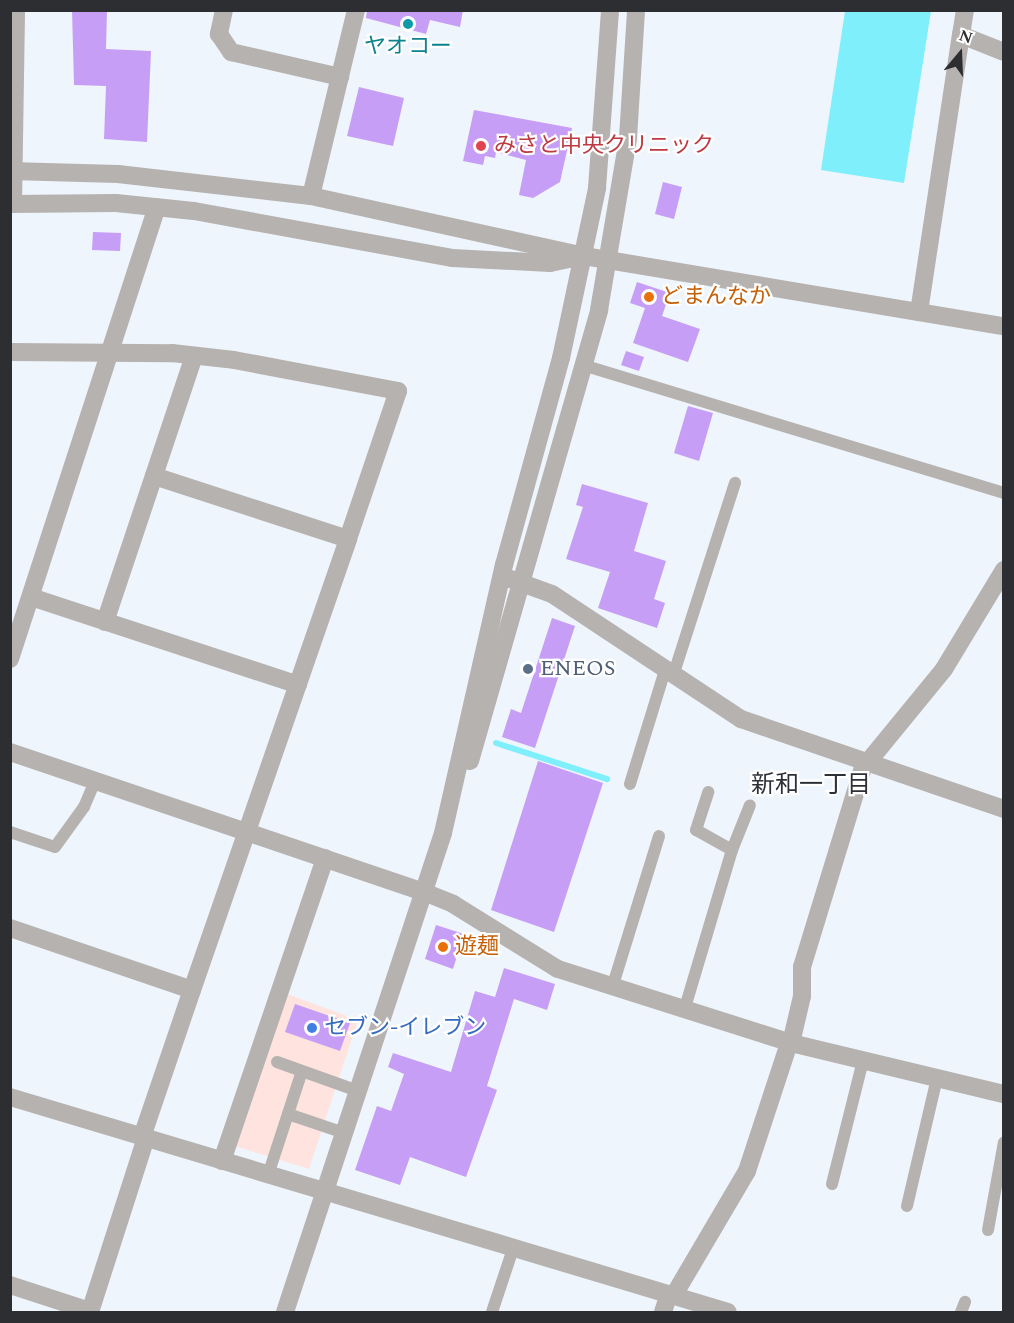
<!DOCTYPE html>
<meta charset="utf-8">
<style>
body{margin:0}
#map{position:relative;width:1014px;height:1323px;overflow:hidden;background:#eff5fc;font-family:Spectral,"Noto Sans JP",serif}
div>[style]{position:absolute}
.commercial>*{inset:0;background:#fee3df}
.water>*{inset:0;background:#80effc}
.stream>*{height:6px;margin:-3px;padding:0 3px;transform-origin:3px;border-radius:3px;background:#80effc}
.building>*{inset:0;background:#c79ef6}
.service>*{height:12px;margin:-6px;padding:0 6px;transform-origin:6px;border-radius:6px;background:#b6b2b0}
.minor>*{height:18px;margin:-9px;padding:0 9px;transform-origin:9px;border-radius:9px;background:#b6b2b0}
.tertiary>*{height:18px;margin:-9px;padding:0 9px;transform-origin:9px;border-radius:9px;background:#b6b2b0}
.dots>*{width:16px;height:16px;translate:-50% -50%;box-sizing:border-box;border:3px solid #fff;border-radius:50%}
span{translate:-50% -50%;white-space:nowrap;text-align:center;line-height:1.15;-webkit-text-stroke:4.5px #fff;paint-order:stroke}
.culture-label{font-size:22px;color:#0d838f}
.health-label{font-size:22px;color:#be3a42}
.left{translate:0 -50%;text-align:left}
.food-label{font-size:22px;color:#c56008}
.service-label{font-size:22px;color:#4e5e75}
.shop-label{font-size:22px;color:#366cbe}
.neighbourhood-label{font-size:24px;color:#2d3137}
.frame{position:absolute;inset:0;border:12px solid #2c2e31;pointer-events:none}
.north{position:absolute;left:930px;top:24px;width:60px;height:60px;-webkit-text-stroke:4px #fff;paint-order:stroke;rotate:19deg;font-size:16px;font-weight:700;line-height:24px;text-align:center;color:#2c2e31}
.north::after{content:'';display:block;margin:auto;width:21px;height:27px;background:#2c2e31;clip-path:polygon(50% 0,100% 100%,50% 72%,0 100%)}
</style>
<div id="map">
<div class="commercial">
<i style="clip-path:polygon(287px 994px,358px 1020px,309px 1169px,235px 1146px)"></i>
</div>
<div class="water">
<i style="clip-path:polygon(845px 11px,931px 11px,904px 183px,821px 170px)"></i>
</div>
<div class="stream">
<i style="left:496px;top:743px;width:117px;rotate:18deg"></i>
</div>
<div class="building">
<i style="clip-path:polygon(72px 10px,107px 10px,106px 49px,151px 51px,147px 142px,104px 139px,106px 86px,74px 85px)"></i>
<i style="clip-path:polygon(367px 10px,463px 10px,460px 27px,430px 20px,426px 34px,366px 18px)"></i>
<i style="clip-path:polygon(359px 87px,404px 98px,393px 146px,347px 136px)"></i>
<i style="clip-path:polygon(474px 110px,572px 128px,560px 182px,533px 198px,519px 195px,526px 160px,496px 152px,495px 158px,485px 156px,483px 165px,463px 161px)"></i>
<i style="clip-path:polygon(663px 182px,682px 187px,674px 219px,655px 214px)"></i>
<i style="clip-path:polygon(93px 232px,121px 233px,120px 251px,92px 250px)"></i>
<i style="clip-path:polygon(637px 282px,670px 293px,662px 316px,700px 329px,688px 362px,633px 343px,645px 308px,630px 303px)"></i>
<i style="clip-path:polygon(626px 351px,644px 357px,639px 371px,621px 365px)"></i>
<i style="clip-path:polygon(688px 406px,713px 413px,699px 461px,674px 453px)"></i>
<i style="clip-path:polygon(582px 484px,648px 503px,634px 551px,666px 561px,654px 599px,665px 603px,657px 628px,598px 608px,610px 572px,566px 559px,583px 507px,576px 505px)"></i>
<i style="clip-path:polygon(552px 618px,575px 626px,535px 748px,502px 737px,511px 709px,521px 713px)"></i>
<i style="clip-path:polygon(538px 761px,603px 783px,554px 932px,491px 910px)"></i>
<i style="clip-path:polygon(436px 925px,464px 934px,453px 969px,425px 959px)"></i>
<i style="clip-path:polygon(504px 968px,555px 984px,547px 1010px,514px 999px,487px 1086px,497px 1090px,466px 1177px,410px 1157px,400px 1185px,355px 1170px,377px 1106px,391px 1111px,404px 1074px,388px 1067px,393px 1053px,451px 1072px,475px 991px,495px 997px)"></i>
<i style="clip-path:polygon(295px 1004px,350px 1023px,340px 1051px,285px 1032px)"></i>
</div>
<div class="service">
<i style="left:586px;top:366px;width:437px;rotate:16.9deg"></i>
<i style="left:673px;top:676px;width:203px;rotate:-72.2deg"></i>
<i style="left:630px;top:784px;width:119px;rotate:-72.9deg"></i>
<i style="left:10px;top:832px;width:47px;rotate:18.4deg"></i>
<i style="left:55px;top:847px;width:49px;rotate:-54.1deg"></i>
<i style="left:84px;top:807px;width:28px;rotate:-67deg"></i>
<i style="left:732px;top:850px;width:48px;rotate:-68.2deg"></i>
<i style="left:612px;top:988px;width:159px;rotate:-72.8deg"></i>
<i style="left:684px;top:1011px;width:168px;rotate:-73.4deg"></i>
<i style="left:732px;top:850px;width:41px;rotate:-150.9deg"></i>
<i style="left:696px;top:830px;width:40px;rotate:-72deg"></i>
<i style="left:277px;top:1062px;width:86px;rotate:19.7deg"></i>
<i style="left:288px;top:1114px;width:59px;rotate:18.7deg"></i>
<i style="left:268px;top:1175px;width:109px;rotate:-71.9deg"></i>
<i style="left:832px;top:1184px;width:127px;rotate:-75.9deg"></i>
<i style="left:907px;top:1206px;width:131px;rotate:-76.8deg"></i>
<i style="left:988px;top:1230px;width:89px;rotate:-79.7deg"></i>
<i style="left:492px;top:1312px;width:70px;rotate:-71.6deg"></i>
<i style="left:961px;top:1312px;width:11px;rotate:-68deg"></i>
</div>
<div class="minor">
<i style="left:224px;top:10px;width:25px;rotate:102deg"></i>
<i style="left:219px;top:34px;width:22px;rotate:56deg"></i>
<i style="left:231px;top:52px;width:112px;rotate:12.9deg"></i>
<i style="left:961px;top:35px;width:25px;rotate:-81deg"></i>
<i style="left:311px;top:196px;width:191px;rotate:-76.4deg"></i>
<i style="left:919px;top:312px;width:280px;rotate:-81.4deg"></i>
<i style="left:961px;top:35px;width:46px;rotate:21.6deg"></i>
<i style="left:10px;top:352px;width:162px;rotate:0.4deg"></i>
<i style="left:172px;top:353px;width:62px;rotate:6.4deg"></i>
<i style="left:234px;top:360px;width:167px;rotate:10.7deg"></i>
<i style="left:398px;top:391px;width:156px;rotate:108.7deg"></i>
<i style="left:348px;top:539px;width:204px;rotate:-162deg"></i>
<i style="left:502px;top:576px;width:53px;rotate:19.8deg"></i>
<i style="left:552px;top:594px;width:227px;rotate:33.5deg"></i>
<i style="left:741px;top:719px;width:278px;rotate:18.9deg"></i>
<i style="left:31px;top:597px;width:281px;rotate:18.2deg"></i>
<i style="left:105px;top:622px;width:280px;rotate:-71.5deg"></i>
<i style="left:10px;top:659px;width:475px;rotate:-72deg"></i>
<i style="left:10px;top:752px;width:437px;rotate:18.7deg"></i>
<i style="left:424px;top:892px;width:31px;rotate:22deg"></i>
<i style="left:453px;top:904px;width:123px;rotate:31.8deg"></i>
<i style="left:558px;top:969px;width:244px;rotate:17.6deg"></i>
<i style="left:791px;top:1043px;width:219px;rotate:13.5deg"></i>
<i style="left:868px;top:762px;width:120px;rotate:-50.7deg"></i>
<i style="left:944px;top:669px;width:116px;rotate:-58.8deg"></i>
<i style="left:10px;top:928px;width:192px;rotate:18.8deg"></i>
<i style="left:192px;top:990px;width:155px;rotate:108.8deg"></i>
<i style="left:192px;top:990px;width:477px;rotate:-70.9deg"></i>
<i style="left:791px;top:1043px;width:48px;rotate:-76.8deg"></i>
<i style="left:802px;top:996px;width:29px;rotate:-90deg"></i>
<i style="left:802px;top:967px;width:215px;rotate:-73deg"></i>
<i style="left:222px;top:1161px;width:320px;rotate:-71.2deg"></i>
<i style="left:10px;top:1285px;width:84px;rotate:18deg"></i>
<i style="left:674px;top:1295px;width:144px;rotate:-59.5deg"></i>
<i style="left:747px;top:1171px;width:135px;rotate:-71.8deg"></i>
<i style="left:90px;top:1312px;width:183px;rotate:-72.2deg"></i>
<i style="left:663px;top:1312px;width:19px;rotate:-72deg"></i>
</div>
<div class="tertiary">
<i style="left:10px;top:171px;width:108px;rotate:1.6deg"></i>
<i style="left:118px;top:174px;width:194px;rotate:6.5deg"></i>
<i style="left:311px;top:196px;width:280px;rotate:12.4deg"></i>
<i style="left:584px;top:256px;width:426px;rotate:9.5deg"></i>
<i style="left:10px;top:204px;width:106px;rotate:-0.5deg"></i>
<i style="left:116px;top:203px;width:78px;rotate:5.9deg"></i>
<i style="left:194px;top:211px;width:262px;rotate:10.3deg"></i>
<i style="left:452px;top:258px;width:98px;rotate:2.9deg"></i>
<i style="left:550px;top:263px;width:33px;rotate:-12deg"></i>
<i style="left:13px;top:204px;width:194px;rotate:-89.1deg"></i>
<i style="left:470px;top:761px;width:469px;rotate:-74deg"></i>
<i style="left:599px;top:310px;width:174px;rotate:-80.4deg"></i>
<i style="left:628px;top:138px;width:128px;rotate:-86.4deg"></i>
<i style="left:10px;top:1097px;width:749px;rotate:16.67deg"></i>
<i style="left:285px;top:1312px;width:504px;rotate:-71.74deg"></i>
<i style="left:443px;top:833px;width:275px;rotate:-77.2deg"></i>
<i style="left:504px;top:565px;width:215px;rotate:-74.6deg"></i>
<i style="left:561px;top:358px;width:174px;rotate:-78deg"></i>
<i style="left:597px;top:188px;width:178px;rotate:-85.8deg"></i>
</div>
<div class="dots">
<i style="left:408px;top:24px;background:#0f9aa8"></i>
<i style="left:481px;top:146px;background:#e0444e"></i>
<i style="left:649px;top:297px;background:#e8710a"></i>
<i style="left:528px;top:669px;background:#5c6f8a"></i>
<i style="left:443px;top:947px;background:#e8710a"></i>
<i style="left:312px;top:1028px;background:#3f7fe0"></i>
</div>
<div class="culture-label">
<span style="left:408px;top:47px">ヤオコー</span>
</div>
<div class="health-label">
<span class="left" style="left:494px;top:146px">みさと中央クリニック</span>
</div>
<div class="food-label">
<span class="left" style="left:661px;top:297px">どまんなか</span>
<span class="left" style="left:455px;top:947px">遊麺</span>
</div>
<div class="service-label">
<span class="left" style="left:540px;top:669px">ENEOS</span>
</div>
<div class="shop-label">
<span class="left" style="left:324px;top:1028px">セブン-イレブン</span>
</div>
<div class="neighbourhood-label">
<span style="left:811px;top:786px">新和一丁目</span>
</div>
<div class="frame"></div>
<div class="north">N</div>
</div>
